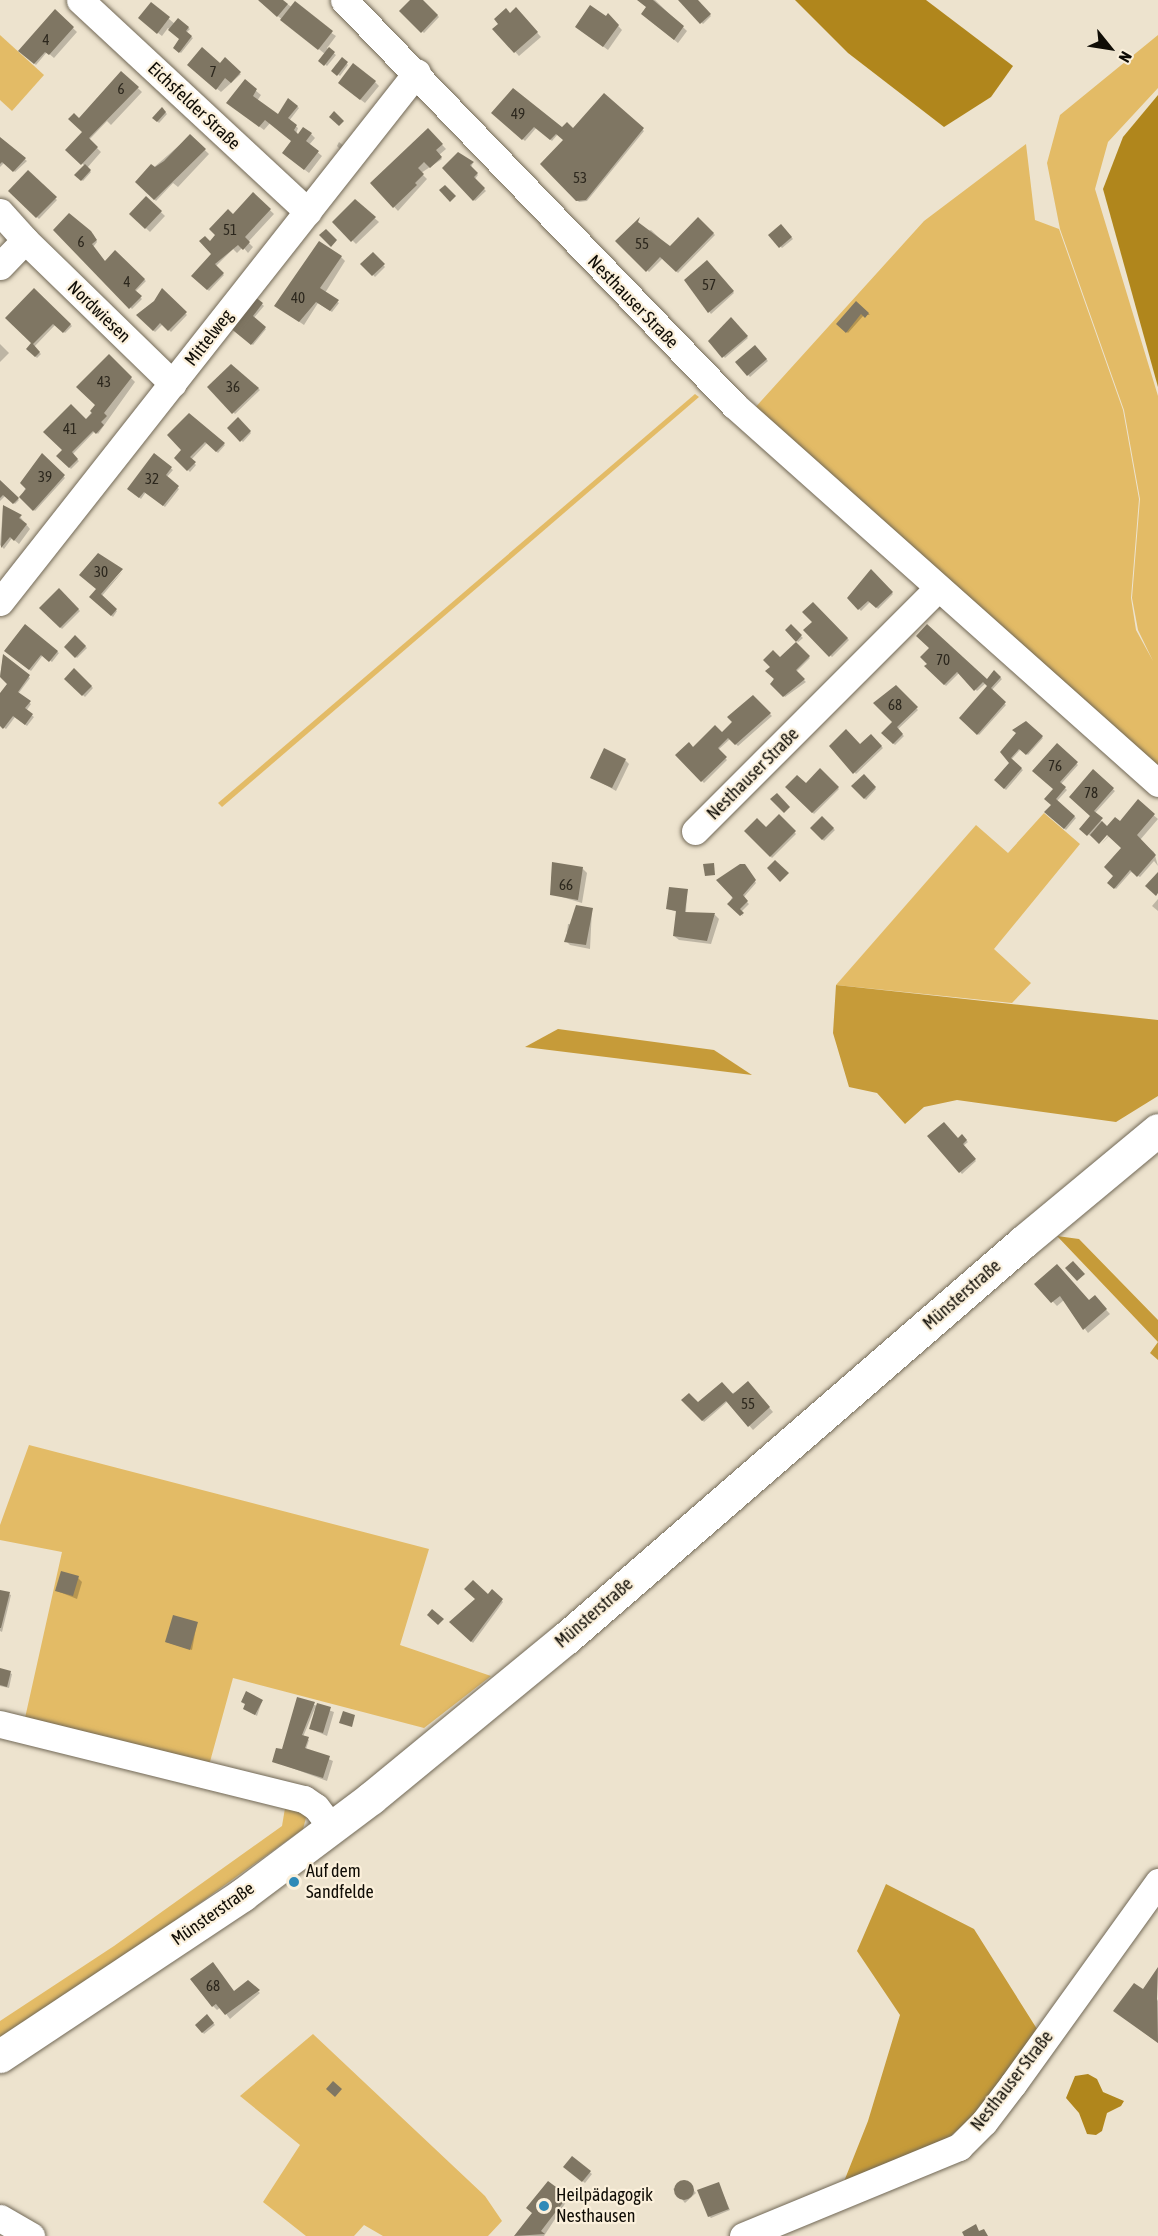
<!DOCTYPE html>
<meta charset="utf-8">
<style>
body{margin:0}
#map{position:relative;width:1158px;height:2236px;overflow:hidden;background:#ede3ce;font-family:"Asap Condensed",sans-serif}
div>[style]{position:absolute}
.green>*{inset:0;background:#e3bb66}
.forest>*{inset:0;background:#c69b39}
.water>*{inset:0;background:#b0861c}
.shadow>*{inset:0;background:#0003}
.building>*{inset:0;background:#7f7663}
.round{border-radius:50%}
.roads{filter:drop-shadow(0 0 2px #716856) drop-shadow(0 0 2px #716856)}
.minor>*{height:27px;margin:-13.5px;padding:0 13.5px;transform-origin:13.5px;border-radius:13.5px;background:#fff}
.major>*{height:33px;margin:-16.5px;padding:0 16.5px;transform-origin:16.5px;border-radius:16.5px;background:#fff}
.dots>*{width:16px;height:16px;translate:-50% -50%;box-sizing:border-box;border:3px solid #fbf0db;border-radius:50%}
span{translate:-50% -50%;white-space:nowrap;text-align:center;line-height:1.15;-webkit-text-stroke:4.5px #fbf0db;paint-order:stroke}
.number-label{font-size:15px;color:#2c271d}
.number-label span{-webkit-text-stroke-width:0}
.street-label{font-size:18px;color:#100d06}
.poi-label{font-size:18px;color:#100d06}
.left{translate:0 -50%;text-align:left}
.north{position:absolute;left:1080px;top:18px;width:60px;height:60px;-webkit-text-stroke:4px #fbf0db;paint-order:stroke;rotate:120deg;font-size:16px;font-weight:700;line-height:24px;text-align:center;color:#100d06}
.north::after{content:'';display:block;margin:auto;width:21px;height:27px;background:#100d06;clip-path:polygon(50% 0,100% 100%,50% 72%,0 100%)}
</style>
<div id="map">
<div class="green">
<i style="clip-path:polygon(0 35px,44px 75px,12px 111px,0 100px)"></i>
<i style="clip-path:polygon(1158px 35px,1158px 88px,1108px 142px,1095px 189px,1158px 396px,1158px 766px,753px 410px,924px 221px,1026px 144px,1035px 220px,1059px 229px,1123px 410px,1139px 499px,1131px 598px,1136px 630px,1153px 661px,1138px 630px,1132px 598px,1140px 499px,1124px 410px,1060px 229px,1047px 163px,1060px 115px)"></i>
<i style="clip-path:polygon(695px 394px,699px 397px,222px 807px,218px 803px)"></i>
<i style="clip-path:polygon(1044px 813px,1080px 844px,994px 949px,1031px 983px,1012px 1003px,836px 985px,976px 825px,1008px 853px)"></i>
<i style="clip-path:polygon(29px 1445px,429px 1549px,400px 1645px,491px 1676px,424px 1728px,233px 1678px,208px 1769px,23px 1727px,62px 1552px,0 1540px,0 1525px)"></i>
<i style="clip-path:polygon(286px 1802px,307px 1814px,303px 1829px,80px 1989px,0 2041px,0 2021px,114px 1946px,282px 1826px)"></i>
<i style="clip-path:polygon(313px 2034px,485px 2196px,502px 2221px,488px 2236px,383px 2236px,364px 2225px,354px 2236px,306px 2236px,263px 2202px,300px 2145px,240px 2096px)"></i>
</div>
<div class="forest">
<i style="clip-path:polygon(836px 985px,1158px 1020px,1158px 1096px,1116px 1122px,957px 1100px,924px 1107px,905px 1124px,877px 1093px,849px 1087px,833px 1033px)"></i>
<i style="clip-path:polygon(558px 1029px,714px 1050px,752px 1075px,525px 1047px)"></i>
<i style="clip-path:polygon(1057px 1236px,1079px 1239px,1158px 1320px,1158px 1360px,1150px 1353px,1158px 1342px)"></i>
<i style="clip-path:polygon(886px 1884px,974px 1929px,1037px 2029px,974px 2116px,947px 2139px,843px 2184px,868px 2121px,900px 2015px,857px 1951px)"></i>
</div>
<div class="water">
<i style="clip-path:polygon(795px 0,926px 0,1013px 66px,991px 97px,944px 127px,848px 53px)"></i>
<i style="clip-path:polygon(1158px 95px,1158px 387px,1103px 189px,1123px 137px)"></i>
<i style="clip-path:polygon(1088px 2074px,1097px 2079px,1103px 2092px,1124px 2101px,1121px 2106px,1107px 2113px,1102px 2131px,1096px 2135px,1087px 2134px,1079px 2113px,1066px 2098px,1075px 2076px)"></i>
</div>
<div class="shadow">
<i style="clip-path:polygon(281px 0,336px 36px,327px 48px,336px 55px,327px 66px,320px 60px,325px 54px,259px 1px)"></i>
<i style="clip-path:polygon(412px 0,421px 0,439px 17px,424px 33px,401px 11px)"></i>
<i style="clip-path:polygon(639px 0,655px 0,687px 31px,678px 43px,647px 18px,648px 7px)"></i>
<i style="clip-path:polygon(680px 0,696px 0,711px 16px,703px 24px)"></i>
<i style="clip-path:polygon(151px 4px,175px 24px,178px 20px,190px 29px,186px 33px,193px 38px,181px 53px,175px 48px,181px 39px,168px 28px,162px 36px,144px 22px)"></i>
<i style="clip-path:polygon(516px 9px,541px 37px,519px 56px,494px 29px)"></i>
<i style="clip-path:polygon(55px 11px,77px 32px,54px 58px,47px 52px,36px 65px,21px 51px)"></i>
<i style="clip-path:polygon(608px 15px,622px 30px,608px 50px,577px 27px)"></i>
<i style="clip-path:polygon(342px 59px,348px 65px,340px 76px,333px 70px)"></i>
<i style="clip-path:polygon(220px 65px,241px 74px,221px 92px,193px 69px)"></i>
<i style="clip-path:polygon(122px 73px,142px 92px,111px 125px,107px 121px,89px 140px,101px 152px,87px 168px,91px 172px,83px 181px,77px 175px,85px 166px,67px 150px,84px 132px,79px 120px)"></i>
<i style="clip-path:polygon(245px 82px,261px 95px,257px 101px,278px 116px,289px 100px,299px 108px,289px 121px,298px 128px,294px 140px,311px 134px,315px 138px,309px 145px,322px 156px,309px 173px,288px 157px,293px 141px,270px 123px,264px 130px,228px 103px)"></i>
<i style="clip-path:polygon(375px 82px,379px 86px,365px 103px,344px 87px)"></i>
<i style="clip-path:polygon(604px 95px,644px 131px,587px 201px,579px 202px,542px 164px,565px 140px,558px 134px,552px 141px,537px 127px,525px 141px,493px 113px,574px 130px)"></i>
<i style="clip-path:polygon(162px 109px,167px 114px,159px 123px,154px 118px)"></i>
<i style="clip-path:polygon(428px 130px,446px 149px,439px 155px,442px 159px,421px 173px,427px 179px,398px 211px,372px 183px)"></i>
<i style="clip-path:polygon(190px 136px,209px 154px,178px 187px,173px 183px,156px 201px,137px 182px)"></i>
<i style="clip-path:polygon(0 138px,27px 161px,15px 172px,5px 162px,0 167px)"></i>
<i style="clip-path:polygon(339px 142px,344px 146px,341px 150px,337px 146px)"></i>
<i style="clip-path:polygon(473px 163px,471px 167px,478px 175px,475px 179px,486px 191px,475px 201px,444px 168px)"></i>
<i style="clip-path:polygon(28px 172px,57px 200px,39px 219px,10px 191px)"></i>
<i style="clip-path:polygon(253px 194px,274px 214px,248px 242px,253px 247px,248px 253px,243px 247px,237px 253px,233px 249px,215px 267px,224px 275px,209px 291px,193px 276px,213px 254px,210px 243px)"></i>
<i style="clip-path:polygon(146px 198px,165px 216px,150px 232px,131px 214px)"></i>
<i style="clip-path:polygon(355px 201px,379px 222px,356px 244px,334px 222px)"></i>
<i style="clip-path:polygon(698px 219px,715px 235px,678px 273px,663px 258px,649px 272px,617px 241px,651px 230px,670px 248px)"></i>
<i style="clip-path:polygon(781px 226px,793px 239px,782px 248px,770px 235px)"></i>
<i style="clip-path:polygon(55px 230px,93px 234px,97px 242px,93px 247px,105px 262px,115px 252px,146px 281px,135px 292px,142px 299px,132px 309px)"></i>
<i style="clip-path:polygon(373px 254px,385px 267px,375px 277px,363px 264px)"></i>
<i style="clip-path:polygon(341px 257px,345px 261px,325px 293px,339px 303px,332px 312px,318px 303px,304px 325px,276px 306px)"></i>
<i style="clip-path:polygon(707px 262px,734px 293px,711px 314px,686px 280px)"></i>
<i style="clip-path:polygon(34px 290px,72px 326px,65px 333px,56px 324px,34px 347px,41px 354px,37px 358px,28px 349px,33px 343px)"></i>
<i style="clip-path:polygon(162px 290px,187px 315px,171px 332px,163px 324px,155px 332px,138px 315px,155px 302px)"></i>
<i style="clip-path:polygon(255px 298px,264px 306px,253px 319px,266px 329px,253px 345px,231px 327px)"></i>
<i style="clip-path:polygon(856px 303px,870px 315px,864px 315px,848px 333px,838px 324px)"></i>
<i style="clip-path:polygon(731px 319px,748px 338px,725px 358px,710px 341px)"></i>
<i style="clip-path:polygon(0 344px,9px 353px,0 362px)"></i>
<i style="clip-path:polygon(755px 347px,768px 361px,750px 377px,737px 362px)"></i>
<i style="clip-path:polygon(109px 356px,135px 382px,98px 434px,95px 431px,72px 455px,79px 461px,71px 469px,58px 456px,97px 405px)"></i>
<i style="clip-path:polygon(231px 366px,260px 390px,235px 414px,209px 387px)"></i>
<i style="clip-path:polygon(189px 415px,225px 445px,218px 453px,207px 443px,191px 460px,196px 465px,190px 472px,176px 458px,184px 450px)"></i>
<i style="clip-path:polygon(238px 419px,251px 433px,243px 442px,229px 428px)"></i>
<i style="clip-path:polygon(42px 455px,65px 478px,35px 511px,21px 497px)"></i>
<i style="clip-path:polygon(154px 455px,173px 470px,166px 478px,179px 489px,165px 507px,146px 492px,141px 499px,129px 489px)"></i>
<i style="clip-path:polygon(0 482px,19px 500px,15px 504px,6px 495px,0 501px)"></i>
<i style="clip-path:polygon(3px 507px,17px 513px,30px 529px,19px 544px,12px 538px,4px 549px,0 545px)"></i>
<i style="clip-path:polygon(121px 569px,95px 599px,123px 571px,101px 597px,117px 611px,113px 617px,91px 597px)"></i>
<i style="clip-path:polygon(871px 571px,893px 594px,878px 609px,871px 601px,861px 611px,849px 598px)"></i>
<i style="clip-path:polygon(59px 590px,80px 611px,62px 629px,41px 608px)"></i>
<i style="clip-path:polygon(813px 604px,849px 640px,832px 657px,805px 630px,814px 622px)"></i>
<i style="clip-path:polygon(25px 626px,59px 653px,52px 662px,43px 655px,31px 671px,6px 650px)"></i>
<i style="clip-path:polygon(791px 626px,803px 638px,796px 644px,810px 658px,796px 672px,806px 682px,785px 697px,772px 684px,780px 659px,798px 642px,787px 630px)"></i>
<i style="clip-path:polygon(76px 637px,87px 648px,77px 658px,66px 647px)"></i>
<i style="clip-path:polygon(3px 657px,30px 678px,18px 694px,31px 704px,26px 711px,34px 717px,27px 726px,15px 717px,6px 729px,0 725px,0 695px,9px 684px,0 676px)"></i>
<i style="clip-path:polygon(929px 664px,987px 681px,995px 673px,1002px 679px,991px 691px,1006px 705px,979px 735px,961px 718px,989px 686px,986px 683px,977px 691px,959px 673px,946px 686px,926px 666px)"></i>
<i style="clip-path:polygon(74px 670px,93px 688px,85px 697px,66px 679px)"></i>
<i style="clip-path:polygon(896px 687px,918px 710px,897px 730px,904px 736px,895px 745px,883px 733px,894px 722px)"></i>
<i style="clip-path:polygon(753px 697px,772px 716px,738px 746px,730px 739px,718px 750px,727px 760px,704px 783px,677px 755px,722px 734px)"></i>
<i style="clip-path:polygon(1026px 723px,1043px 738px,1028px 755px,1021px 749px,1011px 760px,1023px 770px,1006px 790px,996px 780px,1011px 763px,1002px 752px)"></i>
<i style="clip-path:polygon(871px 736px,883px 748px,856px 774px,831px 746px,860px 746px)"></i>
<i style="clip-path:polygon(1057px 745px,1078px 765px,1061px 784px,1067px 790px,1057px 801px,1076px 818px,1066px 830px,1046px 812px,1052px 805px,1055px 789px)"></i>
<i style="clip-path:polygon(625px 760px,629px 764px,616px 791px,592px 777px)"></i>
<i style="clip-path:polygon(820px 770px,839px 789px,814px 814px,787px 787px,806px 785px)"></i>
<i style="clip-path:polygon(1093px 772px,1115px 791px,1095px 813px,1107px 828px,1099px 842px,1081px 829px,1092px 816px)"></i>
<i style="clip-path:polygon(864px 777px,876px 789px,866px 800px,854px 786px)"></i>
<i style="clip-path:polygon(1138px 802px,1158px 819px,1140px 840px,1154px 852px,1158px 866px,1154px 861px,1140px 877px,1131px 872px,1116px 889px,1109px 883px,1115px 876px,1123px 848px,1109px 836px,1101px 844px)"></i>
<i style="clip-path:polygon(779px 816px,796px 834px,772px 858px,746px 831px,766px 829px)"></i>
<i style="clip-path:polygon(822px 818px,835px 830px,824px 841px,812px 828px)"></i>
<i style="clip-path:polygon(746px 867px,756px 883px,743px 898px,749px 904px,741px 912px,743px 916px,729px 904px)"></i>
<i style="clip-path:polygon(583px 869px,587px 873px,582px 903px,552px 894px)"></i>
<i style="clip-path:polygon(687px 891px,686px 913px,715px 915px,719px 919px,711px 944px,679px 940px,674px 936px,678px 912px,668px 909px)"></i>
<i style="clip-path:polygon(1158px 899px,1158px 911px,1152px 906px)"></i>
<i style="clip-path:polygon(592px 909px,590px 949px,570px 945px,566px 941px,568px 924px,573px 925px)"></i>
<i style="clip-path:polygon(929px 1136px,958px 1140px,962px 1136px,968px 1142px,963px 1146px,976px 1161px,962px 1174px)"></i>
<i style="clip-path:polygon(1036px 1284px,1089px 1302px,1095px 1298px,1110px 1314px,1088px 1333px,1064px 1300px,1057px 1306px)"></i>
<i style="clip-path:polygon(752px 1387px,773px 1412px,753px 1430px,728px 1401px,704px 1422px,683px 1400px,698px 1404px)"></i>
<i style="clip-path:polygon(78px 1578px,82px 1582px,77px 1599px,57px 1591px)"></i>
<i style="clip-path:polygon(0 1591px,11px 1595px,2px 1632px,0 1631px)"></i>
<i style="clip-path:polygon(492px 1591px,503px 1602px,473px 1643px,451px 1623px)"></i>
<i style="clip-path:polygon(197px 1623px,192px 1650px,166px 1642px)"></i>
<i style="clip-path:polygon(0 1669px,12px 1674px,9px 1688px,0 1686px)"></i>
<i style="clip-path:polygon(298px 1699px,334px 1712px,327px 1736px,311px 1729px,315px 1708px,303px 1737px,309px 1740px,306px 1749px,333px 1761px,327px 1781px,273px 1761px,283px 1751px)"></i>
<i style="clip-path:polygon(262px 1701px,257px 1716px,246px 1710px)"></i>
<i style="clip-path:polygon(248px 1982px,260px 1993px,230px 2019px,221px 2007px,217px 2010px,213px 2006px)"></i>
<i style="clip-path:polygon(1158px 1999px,1158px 2043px,1115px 2011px,1157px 2001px)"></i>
<i style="clip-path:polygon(207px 2016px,215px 2025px,204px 2034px,197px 2025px)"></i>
<i style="clip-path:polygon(572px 2158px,592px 2174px,585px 2183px,565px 2167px)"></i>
<i style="clip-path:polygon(685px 2180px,696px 2193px,685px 2203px,673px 2189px)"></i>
<i style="clip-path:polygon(548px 2183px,568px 2199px,544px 2236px,517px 2236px,534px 2213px)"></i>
<i style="clip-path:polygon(718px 2183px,730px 2210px,711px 2218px,709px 2216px)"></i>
</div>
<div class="building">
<i style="clip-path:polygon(258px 0,283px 0,288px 4px,277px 17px)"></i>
<i style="clip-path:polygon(410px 0,423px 0,438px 15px,421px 33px,399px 11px)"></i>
<i style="clip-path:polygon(637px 0,653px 0,684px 26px,674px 40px,641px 14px,646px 7px)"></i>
<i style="clip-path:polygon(678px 0,698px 0,711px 14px,700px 24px)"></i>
<i style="clip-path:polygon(295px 1px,333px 31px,318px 50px,280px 20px)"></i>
<i style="clip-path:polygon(151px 2px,170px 17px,157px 34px,138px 18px)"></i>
<i style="clip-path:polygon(590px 5px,606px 16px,608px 13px,619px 25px,603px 47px,575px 27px)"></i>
<i style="clip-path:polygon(516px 7px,538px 32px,514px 53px,492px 29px,498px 24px,494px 19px,506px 8px,510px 13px)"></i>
<i style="clip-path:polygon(55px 9px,74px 27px,49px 55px,45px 52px,34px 64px,18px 51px)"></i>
<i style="clip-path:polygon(178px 18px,189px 27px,186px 31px,192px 36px,179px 53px,173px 48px,179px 39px,168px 30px)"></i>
<i style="clip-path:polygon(202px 47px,220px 63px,225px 57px,241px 72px,231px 83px,225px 78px,216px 90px,187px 65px)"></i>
<i style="clip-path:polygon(329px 47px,335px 52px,324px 66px,318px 61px)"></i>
<i style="clip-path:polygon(342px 57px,348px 62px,337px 76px,331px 71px)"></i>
<i style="clip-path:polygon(353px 63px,376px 81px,360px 100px,338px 83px)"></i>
<i style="clip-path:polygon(121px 71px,139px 87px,89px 138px,98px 147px,81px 165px,65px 150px,82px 132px,68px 119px,74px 113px,79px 118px)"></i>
<i style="clip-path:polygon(245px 79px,257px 89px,253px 96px,278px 114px,288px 98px,298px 106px,288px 118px,297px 125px,294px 130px,298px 134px,303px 127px,312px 133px,306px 141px,319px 151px,304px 170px,282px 153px,291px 141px,265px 120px,259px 127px,226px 103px)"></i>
<i style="clip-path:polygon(513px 88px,562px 127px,567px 122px,573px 128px,604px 93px,644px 128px,586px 200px,576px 201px,540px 164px,563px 140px,556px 134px,550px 140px,534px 127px,522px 140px,491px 113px)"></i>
<i style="clip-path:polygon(162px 107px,166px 112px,157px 122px,152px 118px)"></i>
<i style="clip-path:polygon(334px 111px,344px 121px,339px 126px,329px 117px)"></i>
<i style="clip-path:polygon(428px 128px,443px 144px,436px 150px,442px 157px,430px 168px,424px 162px,418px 168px,424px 174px,415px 183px,417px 185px,393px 208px,370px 183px)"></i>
<i style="clip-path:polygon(190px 134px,206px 149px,154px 200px,135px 182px,151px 164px,155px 167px,164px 161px)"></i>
<i style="clip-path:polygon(0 137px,26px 158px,13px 172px,2px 162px,0 164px)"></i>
<i style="clip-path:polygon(458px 152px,474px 162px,470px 165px,478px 173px,474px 177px,485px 188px,473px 201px,442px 168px)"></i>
<i style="clip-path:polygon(85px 164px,91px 170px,81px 181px,74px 175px)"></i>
<i style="clip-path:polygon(28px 170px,57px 197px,36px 218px,8px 191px)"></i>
<i style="clip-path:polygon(445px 185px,456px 196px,450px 202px,439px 190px)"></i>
<i style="clip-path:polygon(253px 192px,271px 209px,245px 237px,250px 242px,243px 250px,238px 245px,215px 264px,224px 273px,207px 290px,191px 276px,211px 254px,199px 241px,205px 236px,210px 241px,215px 235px,209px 229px,228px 209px,233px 214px)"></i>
<i style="clip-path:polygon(146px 196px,162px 211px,145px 229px,129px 214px)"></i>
<i style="clip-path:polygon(355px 199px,376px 217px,351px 242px,332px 222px)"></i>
<i style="clip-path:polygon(69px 213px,91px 231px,97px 240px,92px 244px,105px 261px,115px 250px,145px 279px,135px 290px,142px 296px,129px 309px,53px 230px)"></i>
<i style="clip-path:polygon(640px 217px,638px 222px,670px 246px,698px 217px,714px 233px,676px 272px,660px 257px,646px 272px,615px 241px)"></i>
<i style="clip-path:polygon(781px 224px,792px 237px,779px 248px,768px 235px)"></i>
<i style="clip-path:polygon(326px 229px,337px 240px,331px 247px,319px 235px)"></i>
<i style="clip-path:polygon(319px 241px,342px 256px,320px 288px,339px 300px,330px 311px,316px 302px,299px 322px,274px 306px)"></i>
<i style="clip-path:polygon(373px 252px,385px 264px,372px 276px,360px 264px)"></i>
<i style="clip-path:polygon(707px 260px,734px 291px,708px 313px,684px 280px)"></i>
<i style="clip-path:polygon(34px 288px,71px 324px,63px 333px,53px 324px,33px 344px,40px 352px,35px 357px,26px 349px,31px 343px,5px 318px)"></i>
<i style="clip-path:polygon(162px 288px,187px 312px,168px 331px,160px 323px,153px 331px,136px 315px,154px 301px)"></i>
<i style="clip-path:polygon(254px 296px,263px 303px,253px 316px,266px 327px,251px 345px,229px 327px)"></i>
<i style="clip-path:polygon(856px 301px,869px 313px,865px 318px,861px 314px,846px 333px,836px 324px)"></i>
<i style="clip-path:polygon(731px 317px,748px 336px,722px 358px,708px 341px)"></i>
<i style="clip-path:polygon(755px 345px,767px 359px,747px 376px,735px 362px)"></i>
<i style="clip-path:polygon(109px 354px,132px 377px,104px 413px,107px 416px,101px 422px,104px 425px,96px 434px,93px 431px,72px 452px,78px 459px,69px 468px,56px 456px,62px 450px,43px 432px,71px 404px,86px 419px,92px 413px,90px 411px,95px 405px,76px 387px)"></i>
<i style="clip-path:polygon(231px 364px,259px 388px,232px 414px,207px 387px)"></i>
<i style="clip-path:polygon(189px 413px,225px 443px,216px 452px,205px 442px,190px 457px,196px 462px,187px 471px,174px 458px,181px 450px,167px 435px)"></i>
<i style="clip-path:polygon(238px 417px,251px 431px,240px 442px,227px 428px)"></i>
<i style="clip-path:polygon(42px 453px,65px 475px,33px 511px,19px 497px,26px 489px,20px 483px)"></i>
<i style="clip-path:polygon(154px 453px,172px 467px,166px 475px,179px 486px,163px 506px,144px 492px,139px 498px,127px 489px)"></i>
<i style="clip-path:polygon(0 480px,19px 498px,13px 504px,3px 495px,0 498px)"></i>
<i style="clip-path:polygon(3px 505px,22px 515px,19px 518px,27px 524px,14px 541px,10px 537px,1px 548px)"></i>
<i style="clip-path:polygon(98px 553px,123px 569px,101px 594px,117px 609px,111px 616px,89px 597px,96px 589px,79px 575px)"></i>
<i style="clip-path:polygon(871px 569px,893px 592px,876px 608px,868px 601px,858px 610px,847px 598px)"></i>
<i style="clip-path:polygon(59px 588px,79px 609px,60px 628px,39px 608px)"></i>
<i style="clip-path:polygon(813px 602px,848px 638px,829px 657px,803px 630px,812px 622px,802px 612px)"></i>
<i style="clip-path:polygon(25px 624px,58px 651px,49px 662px,41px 655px,29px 670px,4px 651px)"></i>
<i style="clip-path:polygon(791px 624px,802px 635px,796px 642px,810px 656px,796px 670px,805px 679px,783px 697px,770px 684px,774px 679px,765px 671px,770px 667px,763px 660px,773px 650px,780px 657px,796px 642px,785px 630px)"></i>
<i style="clip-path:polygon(927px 624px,987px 679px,994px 670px,1001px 677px,991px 688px,1006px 702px,977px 735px,959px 718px,987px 686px,983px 682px,974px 691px,957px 672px,944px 685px,924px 666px,927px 664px,920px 657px,929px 648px,916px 636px)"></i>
<i style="clip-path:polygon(75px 635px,86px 646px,75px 658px,64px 647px)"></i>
<i style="clip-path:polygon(3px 654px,30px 675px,18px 692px,31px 701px,25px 708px,33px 714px,25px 725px,13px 716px,3px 729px,0 726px,0 693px,7px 684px,0 677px)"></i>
<i style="clip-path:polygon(74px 668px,92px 686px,82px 696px,64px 679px)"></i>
<i style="clip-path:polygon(896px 685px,918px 707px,897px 727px,903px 734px,893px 744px,881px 733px,892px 722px,873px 703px)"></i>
<i style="clip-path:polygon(753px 695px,771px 713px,735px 745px,728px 738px,718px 748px,727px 757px,701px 782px,675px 755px,689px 742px,693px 747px,715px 725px,722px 732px,732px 722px,727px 717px)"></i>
<i style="clip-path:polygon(1026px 721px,1043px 736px,1026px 755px,1019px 749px,1011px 758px,1022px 768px,1004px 789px,994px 780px,1009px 763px,1000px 752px,1016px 733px,1012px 730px)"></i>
<i style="clip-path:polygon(846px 729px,860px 744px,871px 734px,882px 746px,853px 774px,829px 746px)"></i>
<i style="clip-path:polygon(1057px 743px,1078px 762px,1060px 782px,1066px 787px,1056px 799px,1075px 816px,1064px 829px,1044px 812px,1051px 805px,1044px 799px,1053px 789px,1032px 771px)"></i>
<i style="clip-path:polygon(604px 748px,626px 759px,612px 788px,590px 778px)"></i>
<i style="clip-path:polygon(820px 768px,839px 787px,812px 813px,785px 787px,797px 775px,806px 783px)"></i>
<i style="clip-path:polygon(1093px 769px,1114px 788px,1094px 811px,1103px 818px,1087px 836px,1079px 829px,1090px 816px,1069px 797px)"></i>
<i style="clip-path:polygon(864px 774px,876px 787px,864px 799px,851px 786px)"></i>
<i style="clip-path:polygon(777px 793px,790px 807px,784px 813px,770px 799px)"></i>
<i style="clip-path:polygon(1138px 799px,1155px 814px,1137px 835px,1156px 855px,1137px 877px,1130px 870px,1114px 889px,1107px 883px,1113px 876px,1104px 867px,1121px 848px,1107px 835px,1099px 844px,1090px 835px,1102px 821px,1107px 826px,1115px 817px,1120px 821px)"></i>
<i style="clip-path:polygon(779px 814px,796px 831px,770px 857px,744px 831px,757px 818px,766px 827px)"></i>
<i style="clip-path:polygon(822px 816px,834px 828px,822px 840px,810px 828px)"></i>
<i style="clip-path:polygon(775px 860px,789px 873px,780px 882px,767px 868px)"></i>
<i style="clip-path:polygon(552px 862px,583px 867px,578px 900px,550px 895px)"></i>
<i style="clip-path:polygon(714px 863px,715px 875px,705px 876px,703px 864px)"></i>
<i style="clip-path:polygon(740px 864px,745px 864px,756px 880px,743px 895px,748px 901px,740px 909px,744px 913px,740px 916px,727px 904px,733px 898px,716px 880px)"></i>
<i style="clip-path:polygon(1158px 872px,1158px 893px,1156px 896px,1145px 886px)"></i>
<i style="clip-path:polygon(669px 887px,688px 889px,685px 912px,715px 913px,707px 941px,673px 936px,676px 911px,666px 909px)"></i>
<i style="clip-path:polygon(576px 905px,593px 908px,586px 945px,564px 942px)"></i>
<i style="clip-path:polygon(944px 1122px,958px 1138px,962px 1134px,967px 1140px,963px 1144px,976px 1159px,959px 1173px,927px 1136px)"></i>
<i style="clip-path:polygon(1073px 1261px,1085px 1274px,1077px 1281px,1065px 1268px)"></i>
<i style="clip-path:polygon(1057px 1264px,1089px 1300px,1095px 1295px,1107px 1309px,1083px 1330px,1060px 1296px,1051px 1303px,1034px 1284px)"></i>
<i style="clip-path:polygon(748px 1381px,770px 1407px,748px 1427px,726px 1401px,702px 1421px,681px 1400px,689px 1393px,698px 1402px,722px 1382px,733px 1394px)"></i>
<i style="clip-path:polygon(61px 1571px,79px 1576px,73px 1596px,55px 1591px)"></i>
<i style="clip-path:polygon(473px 1580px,488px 1594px,492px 1589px,503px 1599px,471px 1642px,449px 1622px,475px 1599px,464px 1589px)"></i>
<i style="clip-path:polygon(0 1590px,10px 1592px,1px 1628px,0 1628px)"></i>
<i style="clip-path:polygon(432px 1609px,444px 1619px,438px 1625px,427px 1615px)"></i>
<i style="clip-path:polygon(173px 1615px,198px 1622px,190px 1650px,165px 1642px)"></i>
<i style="clip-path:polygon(0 1668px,11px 1671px,7px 1687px,0 1685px)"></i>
<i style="clip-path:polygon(246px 1691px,263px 1700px,255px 1715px,243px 1709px,245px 1704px,241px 1702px)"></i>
<i style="clip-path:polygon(297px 1697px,315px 1702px,302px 1735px,309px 1737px,305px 1748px,330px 1756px,323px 1778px,272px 1762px,276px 1748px,282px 1749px)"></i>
<i style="clip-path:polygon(317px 1703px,331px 1707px,323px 1733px,309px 1729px)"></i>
<i style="clip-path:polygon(343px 1711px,355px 1715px,352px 1727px,339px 1723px)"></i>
<i style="clip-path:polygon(213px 1962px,234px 1991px,248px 1980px,260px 1990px,225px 2015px,216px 2004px,212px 2007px,190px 1979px)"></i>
<i style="clip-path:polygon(1158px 1967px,1157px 1999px,1158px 2043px,1113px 2011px,1134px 1983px,1143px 1989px)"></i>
<i style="clip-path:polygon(207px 2014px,214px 2023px,202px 2033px,195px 2025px)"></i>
<i style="clip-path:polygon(333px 2081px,342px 2089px,335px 2097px,326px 2089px)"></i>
<i style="clip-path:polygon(572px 2156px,591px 2171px,582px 2182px,563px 2167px)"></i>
<i class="round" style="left:674px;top:2180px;width:20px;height:20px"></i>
<i style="clip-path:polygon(548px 2181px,568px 2196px,541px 2231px,545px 2234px,514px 2236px,532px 2213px,526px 2208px)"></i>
<i style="clip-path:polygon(719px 2182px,729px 2209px,708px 2217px,697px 2190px)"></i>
<i style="clip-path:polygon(976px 2224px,979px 2231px,984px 2229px,988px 2236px,964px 2236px,962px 2232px)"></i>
</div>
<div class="roads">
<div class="minor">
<i style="left:80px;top:0;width:311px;rotate:42.9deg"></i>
<i style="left:344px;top:0;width:562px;rotate:46.08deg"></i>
<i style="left:734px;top:405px;width:568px;rotate:41.72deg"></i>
<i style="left:0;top:212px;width:38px;rotate:48deg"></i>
<i style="left:0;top:266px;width:36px;rotate:-46deg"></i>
<i style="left:25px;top:240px;width:206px;rotate:44.2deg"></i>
<i style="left:0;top:602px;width:674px;rotate:-51.8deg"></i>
<i style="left:695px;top:831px;width:342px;rotate:-45deg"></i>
<i style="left:0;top:1724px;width:313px;rotate:13.9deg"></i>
<i style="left:304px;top:1799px;width:14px;rotate:34deg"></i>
<i style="left:316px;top:1807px;width:25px;rotate:53deg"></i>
<i style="left:0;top:2218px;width:36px;rotate:30deg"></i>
<i style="left:743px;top:2236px;width:234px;rotate:-22.4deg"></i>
<i style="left:959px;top:2147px;width:35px;rotate:-45deg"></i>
<i style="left:984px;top:2122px;width:48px;rotate:-52.7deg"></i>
<i style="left:1013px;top:2084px;width:249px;rotate:-54.3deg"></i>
</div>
<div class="major">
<i style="left:0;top:2056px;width:291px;rotate:-33.6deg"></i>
<i style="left:242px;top:1895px;width:161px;rotate:-36.9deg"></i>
<i style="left:371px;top:1798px;width:252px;rotate:-39.4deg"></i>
<i style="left:566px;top:1638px;width:605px;rotate:-40.91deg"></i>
<i style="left:1023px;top:1242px;width:175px;rotate:-39.7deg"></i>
</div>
</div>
<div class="dots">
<i style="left:294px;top:1882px;background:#2f8ab7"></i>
<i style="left:544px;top:2206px;background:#2f8ab7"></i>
</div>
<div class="number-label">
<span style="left:46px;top:40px">4</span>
<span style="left:213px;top:72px">7</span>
<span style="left:121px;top:89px">6</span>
<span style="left:518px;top:114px">49</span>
<span style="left:580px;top:178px">53</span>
<span style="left:230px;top:230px">51</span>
<span style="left:81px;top:242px">6</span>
<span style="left:642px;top:244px">55</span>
<span style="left:127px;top:282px">4</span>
<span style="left:709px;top:285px">57</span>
<span style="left:298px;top:298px">40</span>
<span style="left:104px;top:382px">43</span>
<span style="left:233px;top:387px">36</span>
<span style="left:70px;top:429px">41</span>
<span style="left:45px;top:477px">39</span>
<span style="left:152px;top:479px">32</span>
<span style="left:101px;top:572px">30</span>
<span style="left:943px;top:660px">70</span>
<span style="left:895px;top:705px">68</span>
<span style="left:1055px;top:766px">76</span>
<span style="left:1091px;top:793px">78</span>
<span style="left:566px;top:885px">66</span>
<span style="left:748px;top:1404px">55</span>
<span style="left:213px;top:1986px">68</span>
</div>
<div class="street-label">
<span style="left:194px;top:106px;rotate:43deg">Eichsfelder Straße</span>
<span style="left:633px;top:302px;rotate:46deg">Nesthauser Straße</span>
<span style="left:99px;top:312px;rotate:44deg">Nordwiesen</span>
<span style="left:209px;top:338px;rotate:-52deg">Mittelweg</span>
<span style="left:753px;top:774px;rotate:-45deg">Nesthauser Straße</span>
<span style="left:962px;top:1295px;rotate:-41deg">Münsterstraße</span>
<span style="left:594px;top:1613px;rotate:-41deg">Münsterstraße</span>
<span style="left:213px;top:1914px;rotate:-35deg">Münsterstraße</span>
<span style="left:1012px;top:2081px;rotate:-52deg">Nesthauser Straße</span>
</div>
<div class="poi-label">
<span class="left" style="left:306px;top:1882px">Auf dem<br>Sandfelde</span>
<span class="left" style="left:556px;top:2206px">Heilpädagogik<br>Nesthausen</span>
</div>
<div class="north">N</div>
</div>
